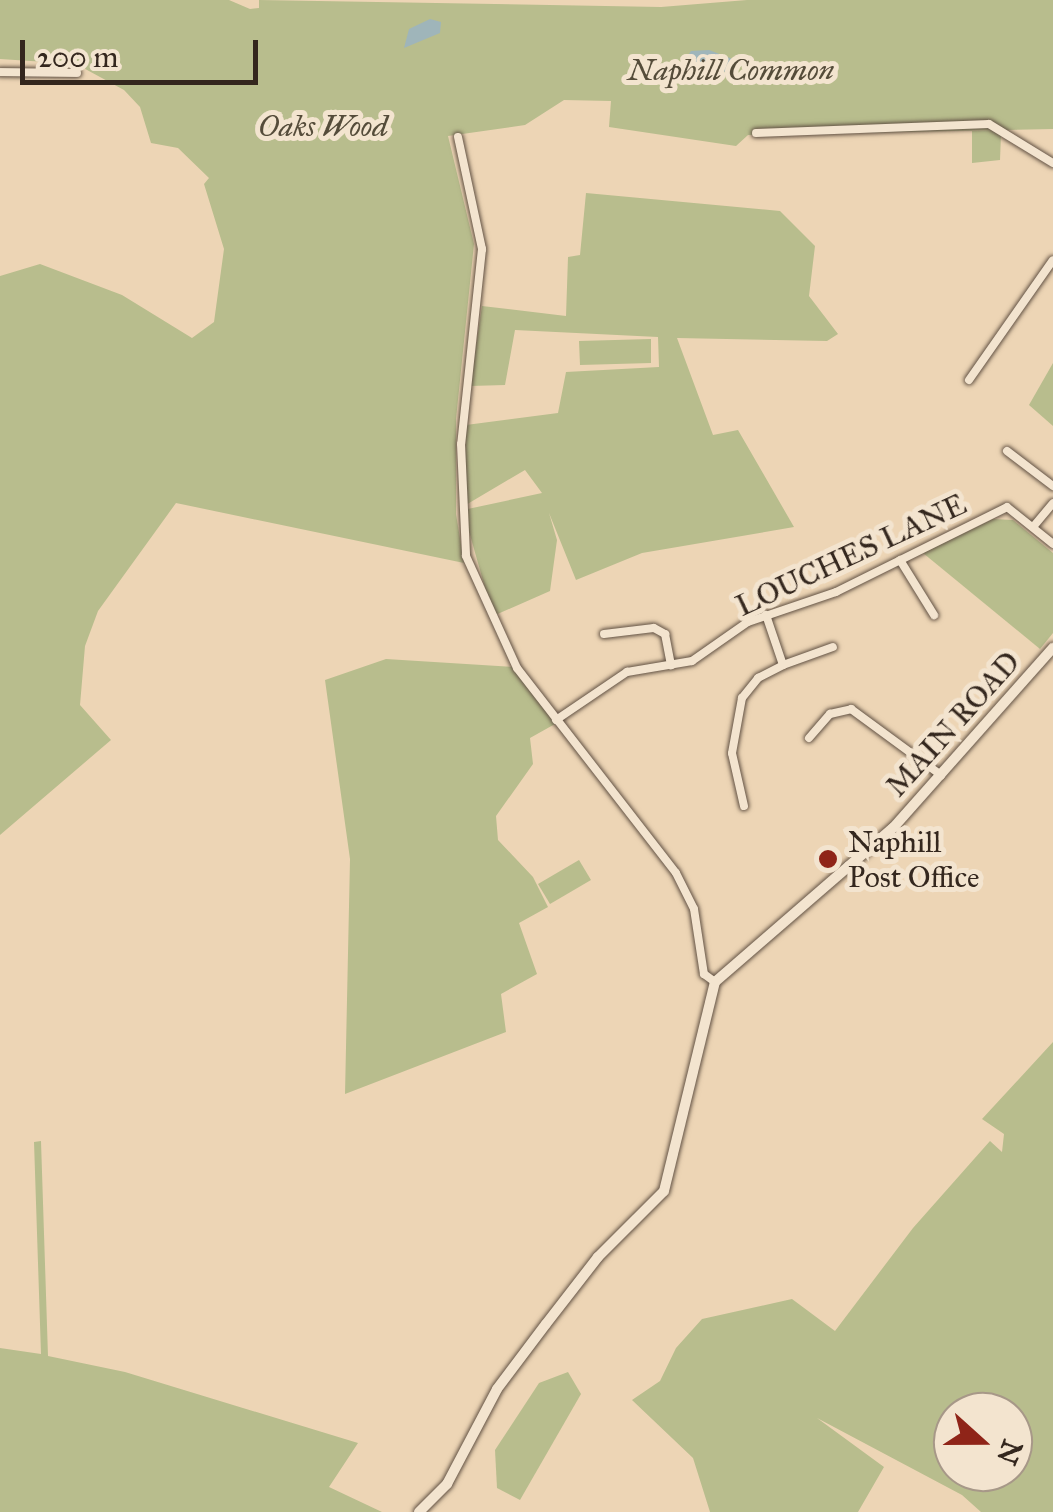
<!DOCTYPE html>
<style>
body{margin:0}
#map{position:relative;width:1053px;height:1512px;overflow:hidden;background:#edd5b5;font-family:"IM FELL Great Primer",serif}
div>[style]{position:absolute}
.green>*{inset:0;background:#b8bd8d}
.water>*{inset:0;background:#9fb5ba}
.roads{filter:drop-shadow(0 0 2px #625244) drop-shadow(0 0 2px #625244)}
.minor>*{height:8px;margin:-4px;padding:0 4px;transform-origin:4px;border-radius:4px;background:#f3e4cf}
.tertiary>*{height:10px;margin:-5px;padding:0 5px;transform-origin:5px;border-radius:5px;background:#f3e4cf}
.dots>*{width:28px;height:28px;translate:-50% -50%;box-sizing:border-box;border:5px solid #f3e4cf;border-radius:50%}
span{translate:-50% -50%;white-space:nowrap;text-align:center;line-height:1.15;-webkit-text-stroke:10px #f3e4cf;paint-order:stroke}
.park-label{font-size:30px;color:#554c3a;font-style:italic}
.street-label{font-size:30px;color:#34271e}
.poi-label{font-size:30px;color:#34271e}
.left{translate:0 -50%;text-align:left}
.north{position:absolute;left:933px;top:1392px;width:100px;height:100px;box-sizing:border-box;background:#f3e4cf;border:2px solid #a79888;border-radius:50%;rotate:111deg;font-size:28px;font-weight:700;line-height:40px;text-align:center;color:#34271e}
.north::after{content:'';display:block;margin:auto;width:35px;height:45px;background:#8f2418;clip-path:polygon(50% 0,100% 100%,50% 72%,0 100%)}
.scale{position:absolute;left:20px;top:40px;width:238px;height:45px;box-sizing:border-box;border:5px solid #34271e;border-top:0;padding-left:12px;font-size:30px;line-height:35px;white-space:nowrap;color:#34271e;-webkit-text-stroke:8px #f3e4cf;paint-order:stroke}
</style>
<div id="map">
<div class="green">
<i style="clip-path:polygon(0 0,229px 0,250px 9px,259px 8px,259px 0,661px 7px,747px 0,1053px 0,1053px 129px,748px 135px,736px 146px,609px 127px,611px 101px,564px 100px,525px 125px,448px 136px,474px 244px,456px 419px,456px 514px,464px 563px,176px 503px,98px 611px,85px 646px,80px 705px,111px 740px,0 835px,0 276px,40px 264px,122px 295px,192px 338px,214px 322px,224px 249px,204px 184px,209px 178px,178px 148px,151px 143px,140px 107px,124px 90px,76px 64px,0 59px)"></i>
<i style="clip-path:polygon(992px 130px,1001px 134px,1000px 160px,972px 163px,972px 131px)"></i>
<i style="clip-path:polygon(586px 193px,780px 211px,815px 246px,809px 296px,838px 334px,827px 341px,677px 338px,713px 435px,738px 430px,794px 527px,642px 553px,576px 580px,549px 513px,557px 540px,550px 591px,493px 616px,463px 510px,542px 493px,525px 470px,464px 506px,466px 425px,558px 413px,566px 372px,659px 367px,658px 337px,515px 330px,505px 385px,470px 386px,482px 306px,566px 316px,568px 257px,580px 255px)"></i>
<i style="clip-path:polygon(651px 339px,651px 363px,580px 365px,579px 341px)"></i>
<i style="clip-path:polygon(1053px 363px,1053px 426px,1029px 405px)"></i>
<i style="clip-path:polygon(993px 519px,1013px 520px,1053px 553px,1053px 633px,1040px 649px,923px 553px)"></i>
<i style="clip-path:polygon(386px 659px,513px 667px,555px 724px,530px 738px,533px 764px,496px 816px,498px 840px,533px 877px,548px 907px,519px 923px,537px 974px,501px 994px,506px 1032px,345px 1094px,350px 859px,325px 680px)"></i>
<i style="clip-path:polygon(579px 860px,591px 880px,550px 904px,538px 884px)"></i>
<i style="clip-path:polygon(evenodd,1053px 1042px,1053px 1512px,981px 1512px,962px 1495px,817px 1418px,884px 1467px,858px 1512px,710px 1512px,693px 1458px,632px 1400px,660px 1381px,676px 1348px,702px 1319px,792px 1299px,835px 1331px,913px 1228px,990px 1141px,1002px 1152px,1004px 1134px,982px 1119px,1053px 1042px,1013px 1412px,1013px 1472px,953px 1472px,953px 1412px,1013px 1412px)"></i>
<i style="clip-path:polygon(41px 1141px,48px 1356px,125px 1372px,358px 1443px,329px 1487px,382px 1512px,0 1512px,0 1348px,41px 1354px,34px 1142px)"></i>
<i style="clip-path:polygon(568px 1372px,581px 1394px,520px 1500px,497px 1488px,495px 1450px,539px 1383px)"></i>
</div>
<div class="water">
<i style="clip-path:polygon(430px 19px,441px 22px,440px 33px,404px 48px,409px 29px)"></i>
<i style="clip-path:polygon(709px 50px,735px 60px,729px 70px,718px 74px,685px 60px,691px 51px)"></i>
</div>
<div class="roads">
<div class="minor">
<i style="left:0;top:72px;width:77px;rotate:0.7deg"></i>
<i style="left:756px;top:133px;width:233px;rotate:-2.2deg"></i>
<i style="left:989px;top:124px;width:75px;rotate:31.4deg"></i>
<i style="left:458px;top:137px;width:115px;rotate:77.9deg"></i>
<i style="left:482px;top:249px;width:196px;rotate:96.1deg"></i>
<i style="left:461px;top:444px;width:112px;rotate:87.4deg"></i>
<i style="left:466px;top:556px;width:123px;rotate:65.5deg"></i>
<i style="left:517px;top:668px;width:259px;rotate:52.2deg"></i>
<i style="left:676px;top:873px;width:40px;rotate:63.4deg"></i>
<i style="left:694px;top:909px;width:66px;rotate:81.3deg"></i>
<i style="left:704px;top:974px;width:14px;rotate:36deg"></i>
<i style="left:969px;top:380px;width:146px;rotate:-55deg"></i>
<i style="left:1007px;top:451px;width:58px;rotate:37.3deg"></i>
<i style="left:1033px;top:527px;width:31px;rotate:-50deg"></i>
<i style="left:900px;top:560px;width:65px;rotate:58.3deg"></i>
<i style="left:604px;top:634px;width:50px;rotate:-6.8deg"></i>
<i style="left:654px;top:628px;width:13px;rotate:29deg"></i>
<i style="left:665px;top:634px;width:32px;rotate:79deg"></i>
<i style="left:783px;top:665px;width:53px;rotate:-19.8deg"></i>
<i style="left:556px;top:720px;width:86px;rotate:-34.1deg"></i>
<i style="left:627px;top:672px;width:66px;rotate:-9.6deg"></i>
<i style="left:692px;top:661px;width:68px;rotate:-34.9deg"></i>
<i style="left:748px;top:622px;width:93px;rotate:-18.8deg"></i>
<i style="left:836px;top:592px;width:191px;rotate:-26.4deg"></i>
<i style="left:1007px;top:507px;width:59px;rotate:38.8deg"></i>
<i style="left:809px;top:738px;width:32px;rotate:-49deg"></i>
<i style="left:830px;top:714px;width:22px;rotate:-13deg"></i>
<i style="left:851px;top:709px;width:112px;rotate:36.3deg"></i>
<i style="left:744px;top:806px;width:54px;rotate:-102.8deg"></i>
<i style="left:732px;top:753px;width:56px;rotate:-79.7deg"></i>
<i style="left:742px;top:698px;width:26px;rotate:-51deg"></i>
<i style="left:758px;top:678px;width:28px;rotate:-27deg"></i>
<i style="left:783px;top:665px;width:53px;rotate:-108.8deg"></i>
</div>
<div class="tertiary">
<i style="left:419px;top:1512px;width:40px;rotate:-45deg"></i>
<i style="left:447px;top:1484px;width:107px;rotate:-62.2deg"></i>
<i style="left:497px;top:1389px;width:81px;rotate:-53deg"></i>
<i style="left:546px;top:1324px;width:85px;rotate:-52.2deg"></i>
<i style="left:598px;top:1257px;width:93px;rotate:-45deg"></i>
<i style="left:664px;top:1191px;width:215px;rotate:-76.3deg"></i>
<i style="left:715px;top:982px;width:235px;rotate:-40.9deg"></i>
<i style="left:893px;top:828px;width:241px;rotate:-48.4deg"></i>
</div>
</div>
<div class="dots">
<i style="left:828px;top:859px;background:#8f2418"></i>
</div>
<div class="park-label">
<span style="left:731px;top:70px">Naphill Common</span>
<span style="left:323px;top:126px">Oaks Wood</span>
</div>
<div class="street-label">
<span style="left:851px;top:555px;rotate:-25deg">LOUCHES LANE</span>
<span style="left:953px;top:724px;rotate:-48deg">MAIN ROAD</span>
</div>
<div class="poi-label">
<span class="left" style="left:848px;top:859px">Naphill<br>Post Office</span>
</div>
<div class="north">N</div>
<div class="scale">200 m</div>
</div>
